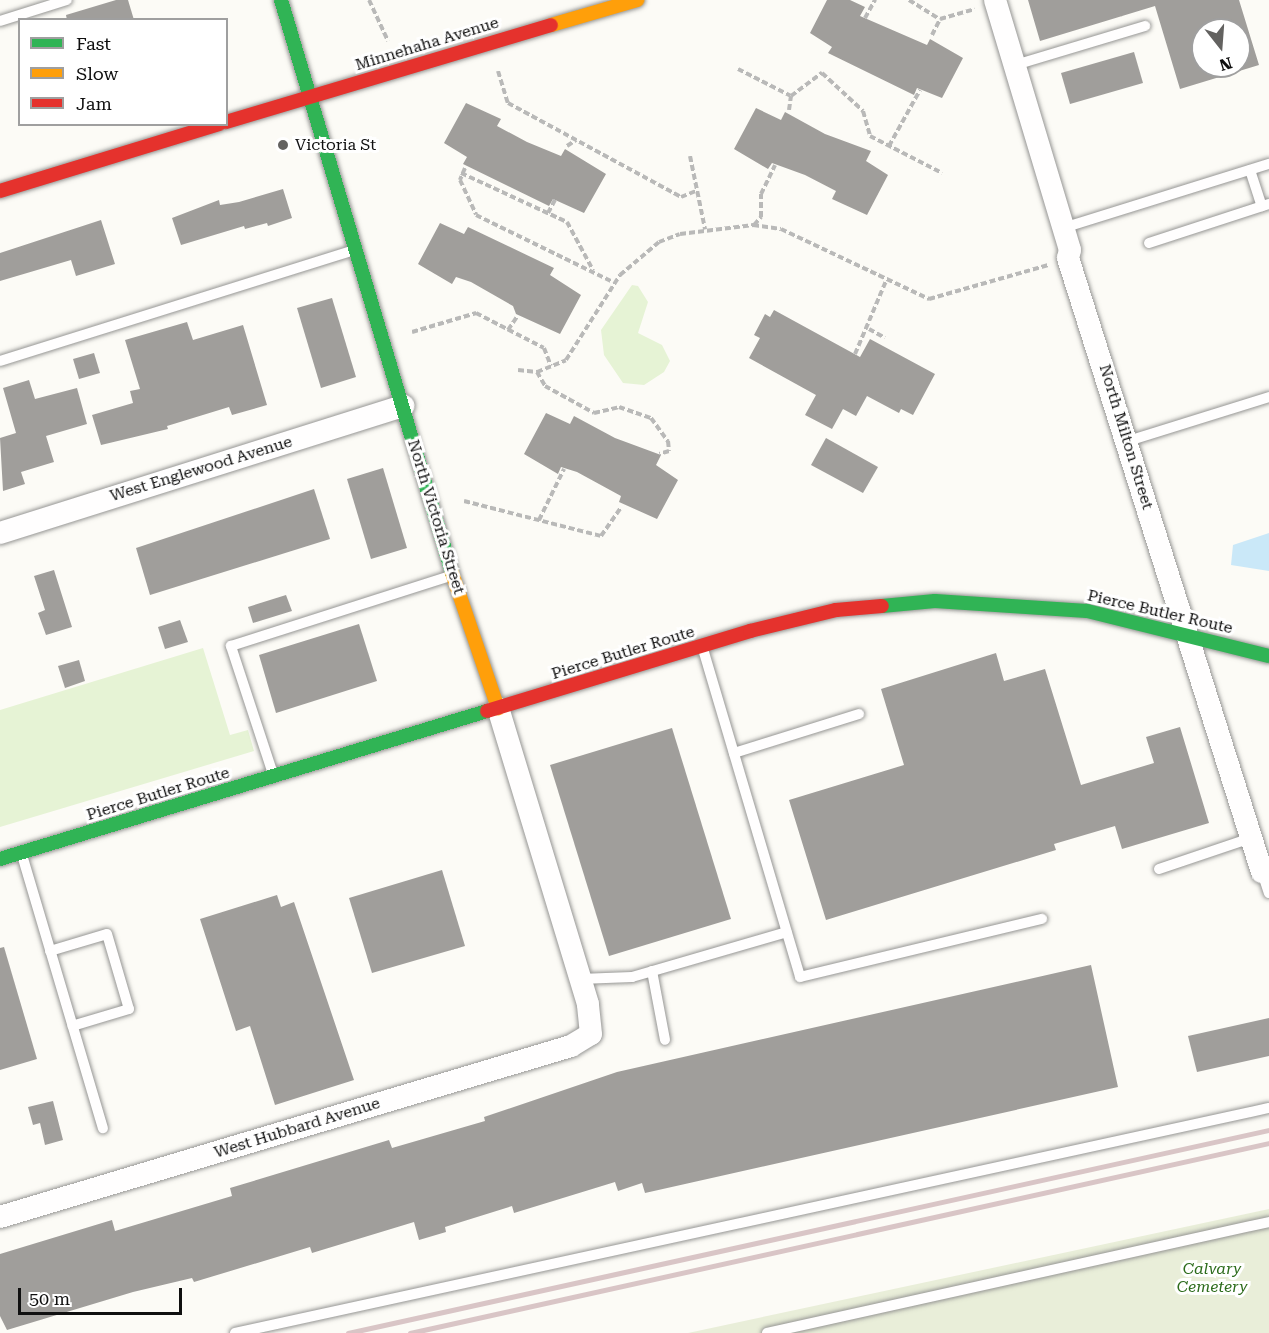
<!DOCTYPE html>
<html>
<head>
<meta charset="utf-8">
<style>
  body { margin:0 }
  #map { position:relative; width:1269px; height:1333px; overflow:hidden; background:#fcfbf6; font-family:"Roboto Serif",serif }
  div>[style] { position:absolute }
  [style*='--x'] { left:calc(var(--x)*1px); top:calc(var(--y)*1px); width:calc(var(--w)*1px); rotate:calc(var(--a)*1deg) }
  .green>* { inset:0; background:#e6f3d5 }
  .cemetery>* { inset:0; background:#e9eed9 }
  .water>* { inset:0; background:#cae8f8 }
  .building>* { inset:0; background:#a09e9b }
  .path>* { height:4px; margin-top:-2px; transform-origin:0; background:repeating-linear-gradient(90deg,#b9b9b8 0 6px,transparent 0 9px) }
  .roads { filter:drop-shadow(0 0 2px #969694) drop-shadow(0 0 2px #969694) }
  .lane>* { height:10px; margin:-5px; padding:0 5px; transform-origin:5px; border-radius:5px; background:#fffefe }
  .street>* { height:22px; margin:-11px; padding:0 11px; transform-origin:11px; border-radius:11px; background:#fffefe }
  .fast>* { height:14px; margin:-7px; padding:0 7px; transform-origin:7px; border-radius:7px; background:#30b455 }
  .slow>* { height:14px; margin:-7px; padding:0 7px; transform-origin:7px; border-radius:7px; background:#ff9f0a }
  .jam>* { height:14px; margin:-7px; padding:0 7px; transform-origin:7px; border-radius:7px; background:#e5322d }
  .rail>* { height:4.5px; margin:-2.25px; padding:0 2.25px; transform-origin:2.25px; border-radius:2.25px; background:#d9c5c6 }
  .dots>* { width:16px; height:16px; translate:-50% -50%; box-sizing:border-box; border:3px solid #fff; border-radius:50% }
  span { translate:-50% -50%; white-space:nowrap; text-align:center; line-height:1.15; -webkit-text-stroke:6px #fff; paint-order:stroke }
  .street-label { font-size:16px; color:#101010 }
  .poi-label { font-size:16px; color:#101010 }
  .left { translate:0 -50%; text-align:left }
  .park-label { font-size:16px; color:#2d6c1c; font-style:italic }
  .legend { position:absolute; left:18px; top:18px; width:210px; height:108px; box-sizing:border-box; background:#fff; border:2px solid #9f9f9f; margin:0; padding:8px 10px; list-style:none; font-size:18px; color:#101010 }
  .legend li { display:flex; align-items:center; gap:12px; height:30px }
  .legend b { width:30px; border:2px solid #9f9f9f }
  .north { position:absolute; left:1191px; top:18px; width:60px; height:60px; box-sizing:border-box; background:#fff; border:2px solid #9f9f9f; border-radius:50%; rotate:163deg; font-size:16px; font-weight:700; line-height:24px; text-align:center; color:#101010 }
  .north::after { content:''; display:block; margin:auto; width:21px; height:27px; background:#636260; clip-path:polygon(50% 0,100% 100%,50% 72%,0 100%) }
  .scale { position:absolute; left:18px; top:1288px; width:164px; height:27px; box-sizing:border-box; border:3px solid #101010; border-top:0; padding-left:8px; font-size:18px; line-height:21px; white-space:nowrap; color:#101010; -webkit-text-stroke:4px #fff; paint-order:stroke }
</style>
</head>
<body>
<div id="map">
  <div class="green">
    <i style="clip-path:polygon(632px 285px,638px 286px,648px 302px,638px 333px,662px 345px,670px 361px,664px 372px,644px 385px,623px 383px,604px 355px,601px 330px)"></i>
    <i style="clip-path:polygon(203px 648px,230px 735px,248px 730px,254px 751px,0 827px,0 710px)"></i>
  </div>
  <div class="cemetery">
    <i style="clip-path:polygon(1269px 1209px,1269px 1333px,688px 1333px,767px 1316px)"></i>
  </div>
  <div class="water">
    <i style="clip-path:polygon(1269px 533px,1269px 571px,1231px 565px,1233px 545px)"></i>
  </div>
  <div class="building">
    <i style="clip-path:polygon(116px 0,128px 0,134px 20px,67px 20px,66px 15px)"></i>
    <i style="clip-path:polygon(827px 0,850px 0,865px 7px,860px 16px,927px 45px,930px 39px,963px 58px,942px 98px,917px 88px,914px 95px,828px 53px,832px 47px,810px 33px)"></i>
    <i style="clip-path:polygon(evenodd,1028px 0,1239px 0,1259px 65px,1180px 89px,1155px 6px,1040px 41px,1028px 0,1203px 30px,1239px 30px,1239px 66px,1203px 66px,1203px 30px)"></i>
    <i style="clip-path:polygon(1134px 52px,1143px 83px,1070px 104px,1061px 73px)"></i>
    <i style="clip-path:polygon(466px 103px,501px 119px,497px 126px,527px 142px,561px 156px,565px 149px,606px 174px,584px 213px,553px 199px,549px 206px,463px 164px,467px 157px,444px 143px)"></i>
    <i style="clip-path:polygon(756px 108px,781px 120px,785px 112px,825px 134px,871px 151px,866px 161px,888px 175px,867px 215px,832px 199px,836px 191px,805px 175px,772px 163px,768px 169px,734px 149px)"></i>
    <i style="clip-path:polygon(283px 189px,292px 218px,268px 226px,267px 223px,245px 229px,244px 226px,181px 245px,172px 218px,219px 200px,220px 205px,239px 202px)"></i>
    <i style="clip-path:polygon(101px 220px,115px 264px,76px 276px,71px 260px,0 281px,0 253px)"></i>
    <i style="clip-path:polygon(440px 223px,464px 234px,468px 227px,554px 268px,550px 275px,581px 295px,560px 334px,516px 314px,513px 306px,471px 282px,456px 277px,452px 284px,418px 264px)"></i>
    <i style="clip-path:polygon(332px 298px,356px 377px,321px 388px,297px 308px)"></i>
    <i style="clip-path:polygon(774px 310px,860px 357px,870px 339px,935px 374px,913px 415px,901px 409px,899px 413px,867px 396px,856px 416px,843px 409px,832px 429px,805px 415px,816px 395px,749px 358px,760px 338px,754px 335px,765px 314px,770px 317px)"></i>
    <i style="clip-path:polygon(187px 322px,193px 340px,243px 325px,267px 405px,232px 415px,229px 407px,167px 426px,168px 429px,101px 445px,92px 415px,133px 403px,130px 391px,140px 389px,125px 340px)"></i>
    <i style="clip-path:polygon(94px 353px,100px 373px,79px 379px,73px 359px)"></i>
    <i style="clip-path:polygon(29px 380px,35px 399px,77px 388px,87px 424px,46px 436px,54px 462px,21px 472px,25px 484px,3px 491px,0 438px,16px 433px,3px 388px)"></i>
    <i style="clip-path:polygon(546px 413px,570px 424px,574px 416px,615px 438px,661px 455px,656px 465px,678px 480px,657px 519px,619px 502px,621px 496px,577px 472px,561px 467px,558px 474px,524px 454px)"></i>
    <i style="clip-path:polygon(826px 438px,878px 467px,863px 493px,811px 465px)"></i>
    <i style="clip-path:polygon(383px 468px,407px 548px,371px 559px,347px 479px)"></i>
    <i style="clip-path:polygon(314px 489px,330px 539px,150px 595px,136px 548px)"></i>
    <i style="clip-path:polygon(54px 570px,72px 627px,46px 635px,38px 613px,45px 610px,34px 576px)"></i>
    <i style="clip-path:polygon(286px 595px,292px 611px,253px 623px,248px 607px)"></i>
    <i style="clip-path:polygon(180px 620px,188px 642px,165px 649px,158px 627px)"></i>
    <i style="clip-path:polygon(359px 624px,377px 681px,276px 713px,259px 655px)"></i>
    <i style="clip-path:polygon(996px 653px,1004px 681px,1045px 669px,1081px 785px,1154px 763px,1146px 737px,1180px 727px,1209px 823px,1122px 849px,1115px 826px,1054px 844px,1056px 850px,826px 920px,789px 800px,904px 765px,881px 689px)"></i>
    <i style="clip-path:polygon(79px 660px,85px 681px,65px 688px,58px 666px)"></i>
    <i style="clip-path:polygon(672px 728px,731px 919px,609px 956px,550px 765px)"></i>
    <i style="clip-path:polygon(442px 870px,465px 946px,372px 973px,349px 898px)"></i>
    <i style="clip-path:polygon(277px 895px,281px 907px,294px 902px,354px 1080px,275px 1105px,250px 1026px,236px 1031px,200px 919px)"></i>
    <i style="clip-path:polygon(4px 947px,37px 1059px,0 1070px,0 948px)"></i>
    <i style="clip-path:polygon(1091px 965px,1118px 1087px,645px 1193px,642px 1183px,618px 1191px,615px 1182px,514px 1213px,512px 1206px,445px 1227px,446px 1232px,419px 1240px,414px 1222px,312px 1253px,310px 1247px,194px 1282px,192px 1278px,133px 1292px,7px 1330px,0 1316px,0 1254px,112px 1220px,115px 1231px,232px 1196px,230px 1188px,389px 1140px,392px 1148px,485px 1121px,484px 1117px,617px 1072px)"></i>
    <i style="clip-path:polygon(1269px 1018px,1269px 1056px,1197px 1072px,1188px 1036px)"></i>
    <i style="clip-path:polygon(53px 1101px,63px 1140px,45px 1145px,40px 1123px,33px 1125px,28px 1107px)"></i>
  </div>
  <div class="path">
    <i style="--x:369;--y:0;--w:45;--a:65.1"></i>
    <i style="--x:909;--y:0;--w:36;--a:32"></i>
    <i style="--x:940;--y:19;--w:36;--a:-16"></i>
    <i style="--x:865;--y:18;--w:21;--a:-61"></i>
    <i style="--x:932;--y:35;--w:18;--a:-63"></i>
    <i style="--x:738;--y:69;--w:59;--a:27"></i>
    <i style="--x:791;--y:96;--w:39;--a:-37"></i>
    <i style="--x:822;--y:73;--w:56;--a:42.8"></i>
    <i style="--x:863;--y:111;--w:26;--a:74"></i>
    <i style="--x:870;--y:136;--w:81;--a:27.2"></i>
    <i style="--x:498;--y:71;--w:34;--a:73"></i>
    <i style="--x:508;--y:103;--w:197;--a:28.5"></i>
    <i style="--x:681;--y:197;--w:16;--a:-22"></i>
    <i style="--x:789;--y:110;--w:14;--a:-82"></i>
    <i style="--x:567;--y:146;--w:11;--a:-34"></i>
    <i style="--x:889;--y:146;--w:64;--a:-61"></i>
    <i style="--x:690;--y:156;--w:75;--a:78.4"></i>
    <i style="--x:465;--y:168;--w:13;--a:113"></i>
    <i style="--x:460;--y:180;--w:38;--a:65"></i>
    <i style="--x:476;--y:215;--w:153;--a:26.1"></i>
    <i style="--x:461;--y:173;--w:117;--a:24.8"></i>
    <i style="--x:567;--y:222;--w:55;--a:61.6"></i>
    <i style="--x:548;--y:213;--w:15;--a:-62"></i>
    <i style="--x:754;--y:225;--w:11;--a:-49"></i>
    <i style="--x:761;--y:217;--w:23;--a:-90"></i>
    <i style="--x:761;--y:194;--w:32;--a:-64"></i>
    <i style="--x:869;--y:329;--w:18;--a:29"></i>
    <i style="--x:508;--y:330;--w:18;--a:-56"></i>
    <i style="--x:412;--y:332;--w:67;--a:-16.5"></i>
    <i style="--x:476;--y:313;--w:76;--a:27.2"></i>
    <i style="--x:544;--y:348;--w:19;--a:69"></i>
    <i style="--x:855;--y:354;--w:79;--a:-67"></i>
    <i style="--x:518;--y:370;--w:19;--a:6"></i>
    <i style="--x:537;--y:372;--w:31;--a:-22"></i>
    <i style="--x:566;--y:360;--w:101;--a:-57.6"></i>
    <i style="--x:620;--y:275;--w:51;--a:-40.2"></i>
    <i style="--x:659;--y:242;--w:22;--a:-21"></i>
    <i style="--x:680;--y:234;--w:74;--a:-7"></i>
    <i style="--x:753;--y:225;--w:28;--a:8"></i>
    <i style="--x:781;--y:229;--w:164;--a:25.3"></i>
    <i style="--x:929;--y:299;--w:124;--a:-15.9"></i>
    <i style="--x:537;--y:372;--w:16;--a:60"></i>
    <i style="--x:545;--y:386;--w:56;--a:28.9"></i>
    <i style="--x:594;--y:413;--w:26;--a:-13"></i>
    <i style="--x:619;--y:407;--w:34;--a:19"></i>
    <i style="--x:651;--y:418;--w:29;--a:54"></i>
    <i style="--x:668;--y:441;--w:10;--a:84"></i>
    <i style="--x:669;--y:451;--w:10;--a:163"></i>
    <i style="--x:464;--y:501;--w:141;--a:14.3"></i>
    <i style="--x:601;--y:536;--w:35;--a:-55"></i>
    <i style="--x:539;--y:520;--w:57;--a:-63.9"></i>
  </div>
  <div class="roads">
    <div class="lane">
      <i style="--x:0;--y:21;--w:70;--a:-17.4"></i>
      <i style="--x:1015;--y:65;--w:136;--a:-16.7"></i>
      <i style="--x:1250;--y:170;--w:38;--a:72"></i>
      <i style="--x:1063;--y:228;--w:216;--a:-17.3"></i>
      <i style="--x:1149;--y:243;--w:126;--a:-18"></i>
      <i style="--x:0;--y:361;--w:369;--a:-17.4"></i>
      <i style="--x:1128;--y:441;--w:148;--a:-17.3"></i>
      <i style="--x:703;--y:649;--w:342;--a:73.5"></i>
      <i style="--x:800;--y:977;--w:249;--a:-13.5"></i>
      <i style="--x:734;--y:753;--w:131;--a:-17.3"></i>
      <i style="--x:273;--y:774;--w:135;--a:-108.2"></i>
      <i style="--x:231;--y:646;--w:230;--a:-17.7"></i>
      <i style="--x:22;--y:855;--w:285;--a:73.5"></i>
      <i style="--x:1159;--y:869;--w:97;--a:-18.6"></i>
      <i style="--x:1262;--y:872;--w:22;--a:72"></i>
      <i style="--x:50;--y:951;--w:59;--a:-16.6"></i>
      <i style="--x:107;--y:934;--w:78;--a:73.7"></i>
      <i style="--x:129;--y:1009;--w:59;--a:163.4"></i>
      <i style="--x:652;--y:971;--w:70;--a:79.3"></i>
      <i style="--x:580;--y:979;--w:52;--a:-2.2"></i>
      <i style="--x:632;--y:977;--w:161;--a:-16.2"></i>
      <i style="--x:235;--y:1333;--w:1058;--a:-12.28"></i>
      <i style="--x:767;--y:1333;--w:514;--a:-12.47"></i>
    </div>
    <div class="street">
      <i style="--x:995;--y:0;--w:261;--a:73.3"></i>
      <i style="--x:1070;--y:250;--w:8;--a:104"></i>
      <i style="--x:1068;--y:258;--w:644;--a:72.47"></i>
      <i style="--x:0;--y:533;--w:423;--a:-17.5"></i>
      <i style="--x:0;--y:1217;--w:596;--a:-16.67"></i>
      <i style="--x:571;--y:1046;--w:23;--a:-31"></i>
      <i style="--x:591;--y:1034;--w:30;--a:-96"></i>
      <i style="--x:588;--y:1004;--w:309;--a:-106.9"></i>
    </div>
    <div class="fast">
      <i style="--x:281;--y:0;--w:598;--a:73.38"></i>
      <i style="--x:882;--y:606;--w:53;--a:-5.4"></i>
      <i style="--x:935;--y:601;--w:152;--a:3.8"></i>
      <i style="--x:1087;--y:611;--w:187;--a:13.9"></i>
      <i style="--x:0;--y:859;--w:509;--a:-16.9"></i>
    </div>
    <div class="slow">
      <i style="--x:551;--y:25;--w:90;--a:-16.2"></i>
      <i style="--x:452;--y:573;--w:143;--a:71.2"></i>
    </div>
    <div class="jam">
      <i style="--x:226;--y:122;--w:339;--a:-16.6"></i>
      <i style="--x:0;--y:191;--w:229;--a:-17"></i>
      <i style="--x:487;--y:711;--w:275;--a:-16.9"></i>
      <i style="--x:750;--y:631;--w:89;--a:-13.7"></i>
      <i style="--x:836;--y:610;--w:46;--a:-5"></i>
    </div>
  </div>
  <div class="rail">
    <i style="--x:348;--y:1333;--w:943;--a:-12.43"></i>
    <i style="--x:410;--y:1333;--w:880;--a:-12.47"></i>
  </div>
  <div class="dots">
    <i style="left:283px;top:145px;background:#636260"></i>
  </div>
  <div class="street-label">
    <span style="left:427px;top:44px;rotate:-17deg">Minnehaha Avenue</span>
    <span style="left:1126px;top:437px;rotate:73deg">North Milton Street</span>
    <span style="left:201px;top:469px;rotate:-17deg">West Englewood Avenue</span>
    <span style="left:436px;top:517px;rotate:73deg">North Victoria Street</span>
    <span style="left:1160px;top:612px;rotate:13deg">Pierce Butler Route</span>
    <span style="left:623px;top:653px;rotate:-17deg">Pierce Butler Route</span>
    <span style="left:158px;top:794px;rotate:-17deg">Pierce Butler Route</span>
    <span style="left:297px;top:1128px;rotate:-17deg">West Hubbard Avenue</span>
  </div>
  <div class="poi-label">
    <span class="left" style="left:295px;top:145px">Victoria St</span>
  </div>
  <div class="park-label">
    <span style="left:1212px;top:1278px">Calvary<br>Cemetery</span>
  </div>
  <ul class="legend">
  <li><b style="height:8px;background:#30b455"></b>Fast</li>
  <li><b style="height:8px;background:#ff9f0a"></b>Slow</li>
  <li><b style="height:8px;background:#e5322d"></b>Jam</li>
  </ul>
  <div class="north">N</div>
  <div class="scale">50 m</div>
</div>
</body>
</html>
